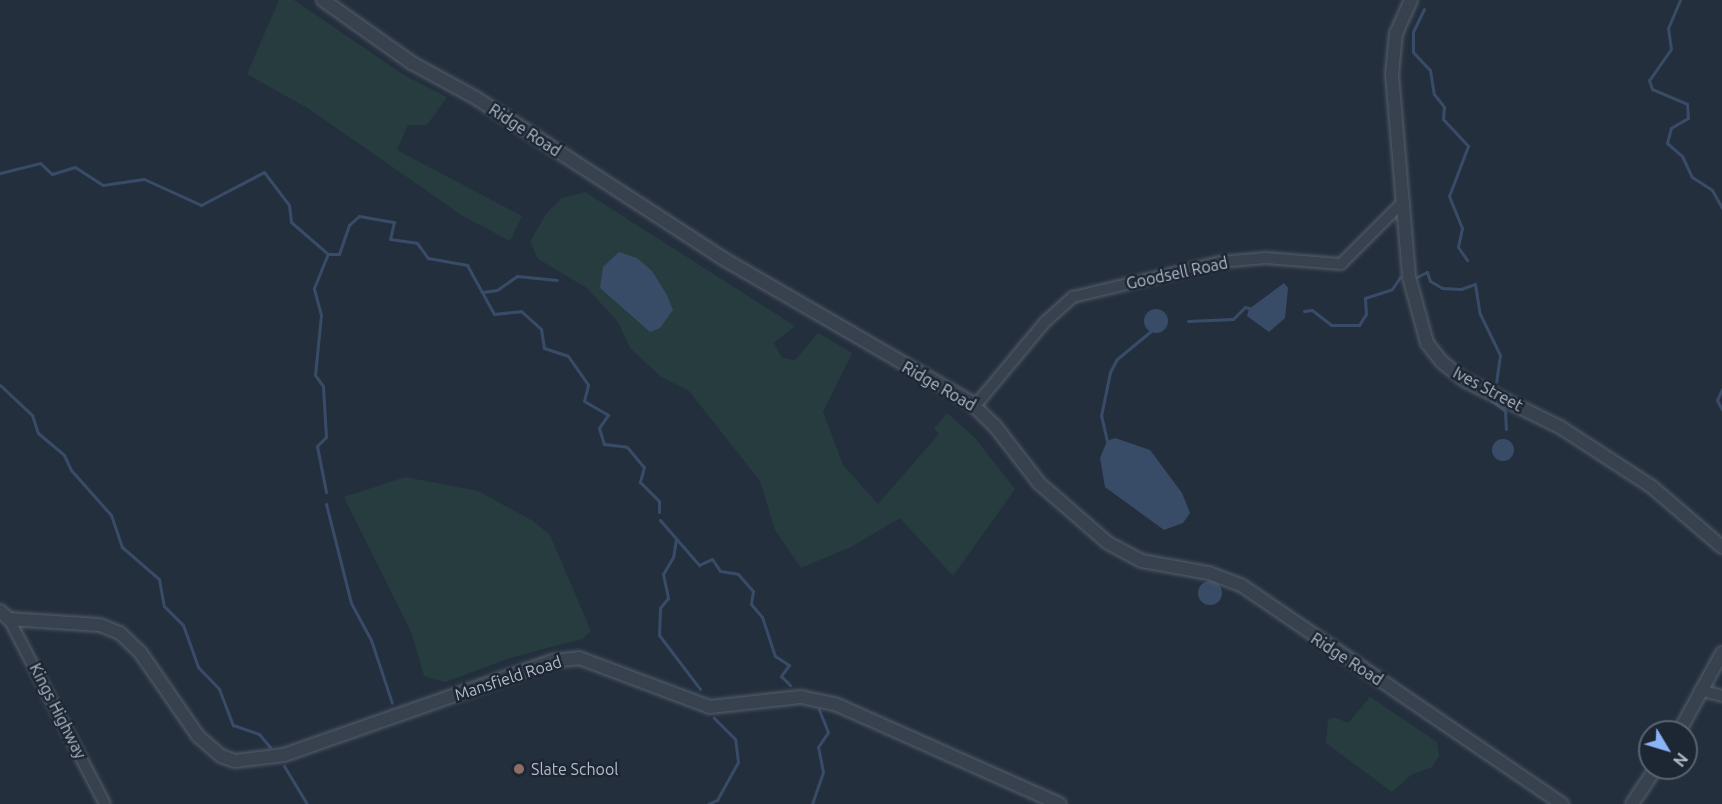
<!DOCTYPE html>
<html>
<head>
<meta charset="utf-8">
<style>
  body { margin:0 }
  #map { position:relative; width:1722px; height:804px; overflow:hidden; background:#242f3e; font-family:Ubuntu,sans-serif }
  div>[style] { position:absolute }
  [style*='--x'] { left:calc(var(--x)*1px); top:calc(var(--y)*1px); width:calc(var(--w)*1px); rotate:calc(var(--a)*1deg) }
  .green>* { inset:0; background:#263c3f }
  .water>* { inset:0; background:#394c67 }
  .round { border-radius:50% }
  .stream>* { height:3px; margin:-1.5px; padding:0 1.5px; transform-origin:1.5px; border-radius:1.5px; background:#394c67 }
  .roads { filter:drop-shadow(0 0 2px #565f6c) drop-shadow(0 0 2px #565f6c) }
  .minor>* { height:10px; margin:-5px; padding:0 5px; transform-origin:5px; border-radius:5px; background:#38414e }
  .tertiary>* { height:12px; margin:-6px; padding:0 6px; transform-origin:6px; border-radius:6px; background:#38414e }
  .dots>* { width:16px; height:16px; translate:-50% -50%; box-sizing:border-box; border:3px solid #1d2633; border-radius:50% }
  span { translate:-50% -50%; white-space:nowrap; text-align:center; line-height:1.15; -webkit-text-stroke:5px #1d2633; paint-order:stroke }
  .street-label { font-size:16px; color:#b4bcc9 }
  .poi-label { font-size:16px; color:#b4bcc9 }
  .left { translate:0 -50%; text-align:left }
  .north { position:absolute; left:1638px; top:720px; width:60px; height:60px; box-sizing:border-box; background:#1d2633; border:2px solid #59626f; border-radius:50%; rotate:128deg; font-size:16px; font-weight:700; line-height:24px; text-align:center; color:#b4bcc9 }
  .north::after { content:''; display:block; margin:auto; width:21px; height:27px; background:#8ab4f8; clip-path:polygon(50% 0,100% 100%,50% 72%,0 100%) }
</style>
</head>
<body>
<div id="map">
  <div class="green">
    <i style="clip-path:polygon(279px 0,294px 0,404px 75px,447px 97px,427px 125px,408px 125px,397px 150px,522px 216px,510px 241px,463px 216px,309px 109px,247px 74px)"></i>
    <i style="clip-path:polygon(585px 192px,795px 326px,774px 343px,782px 358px,795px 360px,818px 333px,852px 353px,823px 412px,843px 465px,878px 504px,939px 434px,934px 429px,947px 413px,975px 438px,1015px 489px,953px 576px,900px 518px,851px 547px,801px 568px,775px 530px,760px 481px,689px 391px,660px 376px,630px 348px,618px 322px,587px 288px,538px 259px,530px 242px,546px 214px,562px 198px)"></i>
    <i style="clip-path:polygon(405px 477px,478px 491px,533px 521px,550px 535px,591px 631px,582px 639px,510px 658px,445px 682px,424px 676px,412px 634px,344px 497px)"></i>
    <i style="clip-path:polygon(1370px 697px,1437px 742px,1439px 756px,1432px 767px,1411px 775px,1392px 792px,1326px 743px,1328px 720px,1334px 717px,1348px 723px)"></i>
  </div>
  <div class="water">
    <i style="clip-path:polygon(619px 252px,637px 258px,652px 271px,667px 295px,673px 310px,660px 328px,650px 332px,600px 288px,603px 267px)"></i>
    <i style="clip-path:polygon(1284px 283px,1288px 288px,1285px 318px,1269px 332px,1247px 316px,1249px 309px)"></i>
    <i class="round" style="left:1144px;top:309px;width:24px;height:24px"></i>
    <i style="clip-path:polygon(1115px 438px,1150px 450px,1182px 493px,1190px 513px,1183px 523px,1164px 530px,1105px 487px,1100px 458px,1107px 441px)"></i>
    <i class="round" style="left:1492px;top:439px;width:22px;height:22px"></i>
    <i class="round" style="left:1198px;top:581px;width:24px;height:24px"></i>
  </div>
  <div class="stream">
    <i style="--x:1680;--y:0;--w:30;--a:113"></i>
    <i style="--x:1668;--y:28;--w:21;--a:82"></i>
    <i style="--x:1671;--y:49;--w:38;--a:125"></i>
    <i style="--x:1649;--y:80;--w:9;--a:72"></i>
    <i style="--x:1652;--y:89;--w:38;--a:23"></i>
    <i style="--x:1687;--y:104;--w:14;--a:86"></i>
    <i style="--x:1688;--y:118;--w:20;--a:150"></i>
    <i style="--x:1671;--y:128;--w:16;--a:105"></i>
    <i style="--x:1667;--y:143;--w:20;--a:41"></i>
    <i style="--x:1682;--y:156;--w:23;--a:65"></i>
    <i style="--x:1692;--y:177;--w:24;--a:33"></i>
    <i style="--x:1712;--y:190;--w:21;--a:61"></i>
    <i style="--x:1424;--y:9;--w:25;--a:116"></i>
    <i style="--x:1413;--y:32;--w:20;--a:90"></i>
    <i style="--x:1413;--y:52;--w:25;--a:47"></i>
    <i style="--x:1430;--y:70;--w:24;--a:81"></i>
    <i style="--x:1434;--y:94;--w:16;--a:52"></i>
    <i style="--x:1444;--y:107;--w:12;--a:95"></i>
    <i style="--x:1443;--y:119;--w:37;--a:47"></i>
    <i style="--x:1468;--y:146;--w:53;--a:110.8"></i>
    <i style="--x:1449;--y:196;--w:35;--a:68"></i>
    <i style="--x:1462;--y:228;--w:19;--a:102"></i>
    <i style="--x:1458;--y:247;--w:16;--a:55"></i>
    <i style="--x:0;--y:173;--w:41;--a:-14"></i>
    <i style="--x:40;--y:163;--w:16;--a:43"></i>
    <i style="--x:52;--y:174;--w:24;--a:-17"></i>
    <i style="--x:75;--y:167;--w:33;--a:33"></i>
    <i style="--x:103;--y:185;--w:41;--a:-8.3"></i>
    <i style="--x:144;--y:179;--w:63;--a:24.5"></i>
    <i style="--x:201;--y:205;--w:71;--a:-27.6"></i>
    <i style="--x:264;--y:172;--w:41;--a:52.9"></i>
    <i style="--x:289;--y:205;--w:17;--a:83"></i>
    <i style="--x:291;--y:222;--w:49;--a:40.9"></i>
    <i style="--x:328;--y:254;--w:11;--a:0"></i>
    <i style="--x:339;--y:254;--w:31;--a:-71"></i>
    <i style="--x:349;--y:225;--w:13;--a:-42"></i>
    <i style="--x:359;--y:216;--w:36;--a:10"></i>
    <i style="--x:394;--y:222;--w:17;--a:103"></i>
    <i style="--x:390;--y:239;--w:27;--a:8"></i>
    <i style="--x:417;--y:243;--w:19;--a:54"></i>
    <i style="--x:428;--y:258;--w:40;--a:10"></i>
    <i style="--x:467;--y:265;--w:56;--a:61.1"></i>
    <i style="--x:494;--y:314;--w:27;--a:-6"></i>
    <i style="--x:521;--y:311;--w:27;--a:42"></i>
    <i style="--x:541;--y:329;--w:19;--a:81"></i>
    <i style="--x:544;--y:348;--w:25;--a:18"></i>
    <i style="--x:568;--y:356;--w:35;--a:55"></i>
    <i style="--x:588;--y:385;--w:16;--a:104"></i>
    <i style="--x:584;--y:401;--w:28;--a:30"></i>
    <i style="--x:608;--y:415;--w:16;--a:125"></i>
    <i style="--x:599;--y:428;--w:17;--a:73"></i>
    <i style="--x:604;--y:444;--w:23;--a:7"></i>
    <i style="--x:627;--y:447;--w:26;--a:50"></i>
    <i style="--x:644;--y:467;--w:16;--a:105"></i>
    <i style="--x:640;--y:482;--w:27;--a:45"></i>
    <i style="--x:659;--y:501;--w:11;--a:90"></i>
    <i style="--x:1417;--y:277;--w:11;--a:-27"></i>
    <i style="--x:1427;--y:272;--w:9;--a:72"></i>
    <i style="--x:1430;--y:281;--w:14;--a:30"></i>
    <i style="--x:1442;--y:288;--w:19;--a:3"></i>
    <i style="--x:1461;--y:289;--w:15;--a:-20"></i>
    <i style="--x:1475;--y:284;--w:30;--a:81"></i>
    <i style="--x:1480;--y:314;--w:46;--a:64"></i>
    <i style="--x:1500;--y:355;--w:30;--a:98"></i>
    <i style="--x:483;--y:292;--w:14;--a:-8"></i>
    <i style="--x:497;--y:290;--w:24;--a:-35"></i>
    <i style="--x:517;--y:276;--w:40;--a:5.7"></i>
    <i style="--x:1304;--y:311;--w:8;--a:-7"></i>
    <i style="--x:1312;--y:310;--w:24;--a:38"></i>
    <i style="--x:1331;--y:325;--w:28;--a:0"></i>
    <i style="--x:1359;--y:325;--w:13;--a:-58"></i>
    <i style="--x:1366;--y:314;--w:16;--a:-94"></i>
    <i style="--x:1365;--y:298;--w:28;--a:-18"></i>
    <i style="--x:1392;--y:289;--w:14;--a:-56"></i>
    <i style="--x:1188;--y:321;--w:45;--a:-2.5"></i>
    <i style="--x:1233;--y:319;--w:17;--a:-45"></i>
    <i style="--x:1245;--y:307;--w:8;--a:14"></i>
    <i style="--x:0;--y:385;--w:44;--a:43.2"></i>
    <i style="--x:32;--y:415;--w:19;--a:72"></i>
    <i style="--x:38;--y:433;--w:34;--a:40"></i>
    <i style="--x:64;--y:455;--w:17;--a:65"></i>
    <i style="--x:71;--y:470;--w:60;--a:48.4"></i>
    <i style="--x:111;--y:515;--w:34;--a:71"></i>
    <i style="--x:122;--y:547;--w:49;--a:40.9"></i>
    <i style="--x:159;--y:579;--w:27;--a:80"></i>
    <i style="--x:164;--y:606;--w:27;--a:45"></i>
    <i style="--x:183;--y:625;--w:45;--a:70.3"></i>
    <i style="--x:198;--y:667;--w:30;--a:46"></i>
    <i style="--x:219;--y:689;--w:39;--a:69"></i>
    <i style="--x:233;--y:725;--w:28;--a:19"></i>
    <i style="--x:259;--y:734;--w:17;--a:50"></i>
    <i style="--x:1722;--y:389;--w:12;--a:114"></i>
    <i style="--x:1717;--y:400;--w:11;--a:63"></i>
    <i style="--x:1491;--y:400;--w:18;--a:38"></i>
    <i style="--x:1505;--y:411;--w:18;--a:87"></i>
    <i style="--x:1107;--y:441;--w:26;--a:-103"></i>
    <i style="--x:1101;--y:416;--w:45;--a:-78.4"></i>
    <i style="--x:1110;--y:372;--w:15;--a:-62"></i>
    <i style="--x:1117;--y:359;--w:44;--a:-39.5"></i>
    <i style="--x:326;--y:492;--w:47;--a:-101.1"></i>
    <i style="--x:317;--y:446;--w:13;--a:-45"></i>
    <i style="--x:326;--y:437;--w:51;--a:-93.4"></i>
    <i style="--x:323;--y:386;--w:14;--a:-126"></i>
    <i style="--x:315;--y:375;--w:60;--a:-84.3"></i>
    <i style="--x:321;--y:315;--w:28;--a:-105"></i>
    <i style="--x:314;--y:288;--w:37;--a:-68"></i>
    <i style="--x:326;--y:504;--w:102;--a:75.8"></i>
    <i style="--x:351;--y:603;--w:42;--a:61.6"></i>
    <i style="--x:371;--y:640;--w:66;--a:71.6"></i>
    <i style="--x:660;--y:520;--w:60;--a:49.1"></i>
    <i style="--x:699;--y:565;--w:14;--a:-25"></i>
    <i style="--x:712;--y:559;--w:14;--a:56"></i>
    <i style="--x:720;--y:571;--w:18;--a:9"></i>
    <i style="--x:738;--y:574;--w:23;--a:49"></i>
    <i style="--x:753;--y:591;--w:13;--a:99"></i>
    <i style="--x:751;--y:604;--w:17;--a:50"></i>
    <i style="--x:762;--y:617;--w:41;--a:71.6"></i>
    <i style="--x:775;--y:656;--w:17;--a:33"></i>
    <i style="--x:789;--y:665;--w:14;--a:126"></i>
    <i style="--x:781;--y:676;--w:13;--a:45"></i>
    <i style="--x:676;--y:539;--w:18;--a:99"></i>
    <i style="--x:673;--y:557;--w:20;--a:120"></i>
    <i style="--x:663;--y:574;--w:25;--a:78"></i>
    <i style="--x:668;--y:598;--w:13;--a:129"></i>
    <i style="--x:660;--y:608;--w:27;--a:92"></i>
    <i style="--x:659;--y:635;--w:68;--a:52.8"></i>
    <i style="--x:284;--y:766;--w:44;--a:58.8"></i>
    <i style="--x:708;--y:804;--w:10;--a:-24"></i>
    <i style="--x:717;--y:800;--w:43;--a:-61.1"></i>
    <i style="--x:738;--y:762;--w:23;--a:-97"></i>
    <i style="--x:735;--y:739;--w:30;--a:-135"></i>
    <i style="--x:812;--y:804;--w:34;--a:-71"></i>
    <i style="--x:823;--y:772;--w:25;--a:-101"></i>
    <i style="--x:818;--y:747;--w:18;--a:-56"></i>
    <i style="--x:828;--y:732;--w:24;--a:-112"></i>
  </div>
  <div class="roads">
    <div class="minor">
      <i style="--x:975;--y:406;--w:109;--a:-50.2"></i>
      <i style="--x:1045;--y:322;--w:38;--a:-42"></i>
      <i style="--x:1073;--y:297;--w:151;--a:-13.4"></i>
      <i style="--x:1220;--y:262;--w:46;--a:-5"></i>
      <i style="--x:1266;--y:258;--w:75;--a:4.6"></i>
      <i style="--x:1341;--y:264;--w:88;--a:-45"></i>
      <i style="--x:9;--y:619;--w:208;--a:62.6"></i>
      <i style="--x:1700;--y:690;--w:23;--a:15"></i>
    </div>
    <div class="tertiary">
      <i style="--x:323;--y:0;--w:109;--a:35.3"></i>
      <i style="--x:412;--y:63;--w:73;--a:28.7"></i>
      <i style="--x:476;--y:98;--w:293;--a:33"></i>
      <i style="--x:722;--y:258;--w:287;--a:30.1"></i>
      <i style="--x:970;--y:402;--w:35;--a:44"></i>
      <i style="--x:995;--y:426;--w:72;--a:52.3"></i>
      <i style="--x:1039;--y:483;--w:91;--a:41"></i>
      <i style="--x:1108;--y:543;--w:38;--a:28"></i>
      <i style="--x:1142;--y:561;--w:68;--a:10.2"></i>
      <i style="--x:1209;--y:573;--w:34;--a:21"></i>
      <i style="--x:1241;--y:585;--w:389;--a:34.3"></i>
      <i style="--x:1411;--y:0;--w:36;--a:114"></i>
      <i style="--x:1396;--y:33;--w:41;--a:95.6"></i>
      <i style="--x:1392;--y:74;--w:204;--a:85.2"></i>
      <i style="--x:1409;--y:277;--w:68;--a:74.7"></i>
      <i style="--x:1427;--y:343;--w:24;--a:52"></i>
      <i style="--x:1442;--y:362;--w:28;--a:39"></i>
      <i style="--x:1464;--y:380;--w:107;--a:26.1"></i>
      <i style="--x:1560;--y:427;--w:110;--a:33.1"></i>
      <i style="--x:1652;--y:487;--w:92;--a:40.6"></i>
      <i style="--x:0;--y:611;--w:12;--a:42"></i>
      <i style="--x:9;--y:619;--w:91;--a:3.8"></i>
      <i style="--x:100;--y:625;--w:22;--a:22"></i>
      <i style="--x:120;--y:633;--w:28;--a:44"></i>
      <i style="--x:140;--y:652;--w:102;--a:55.4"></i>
      <i style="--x:198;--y:736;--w:30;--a:41"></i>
      <i style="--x:221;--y:756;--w:15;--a:20"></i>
      <i style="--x:235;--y:761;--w:49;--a:-7"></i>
      <i style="--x:284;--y:755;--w:284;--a:-19.3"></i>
      <i style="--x:552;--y:661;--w:27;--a:-6"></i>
      <i style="--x:579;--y:658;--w:140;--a:20.5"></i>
      <i style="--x:710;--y:707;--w:92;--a:-6.3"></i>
      <i style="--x:801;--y:697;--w:35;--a:12"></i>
      <i style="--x:835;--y:704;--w:246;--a:24"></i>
      <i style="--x:1679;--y:732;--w:90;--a:-61.4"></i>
      <i style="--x:1632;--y:804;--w:43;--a:-56.3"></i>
    </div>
  </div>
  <div class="dots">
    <i style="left:519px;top:769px;background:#8d6e63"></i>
  </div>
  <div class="street-label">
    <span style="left:525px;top:130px;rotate:33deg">Ridge Road</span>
    <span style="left:1177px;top:273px;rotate:-12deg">Goodsell Road</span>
    <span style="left:939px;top:386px;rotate:30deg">Ridge Road</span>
    <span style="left:1488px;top:389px;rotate:28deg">Ives Street</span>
    <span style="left:1347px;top:659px;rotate:33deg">Ridge Road</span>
    <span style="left:508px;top:678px;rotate:-18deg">Mansfield Road</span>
    <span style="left:58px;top:711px;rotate:63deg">Kings Highway</span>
  </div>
  <div class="poi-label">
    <span class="left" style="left:531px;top:769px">Slate School</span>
  </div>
  <div class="north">N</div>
</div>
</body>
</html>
